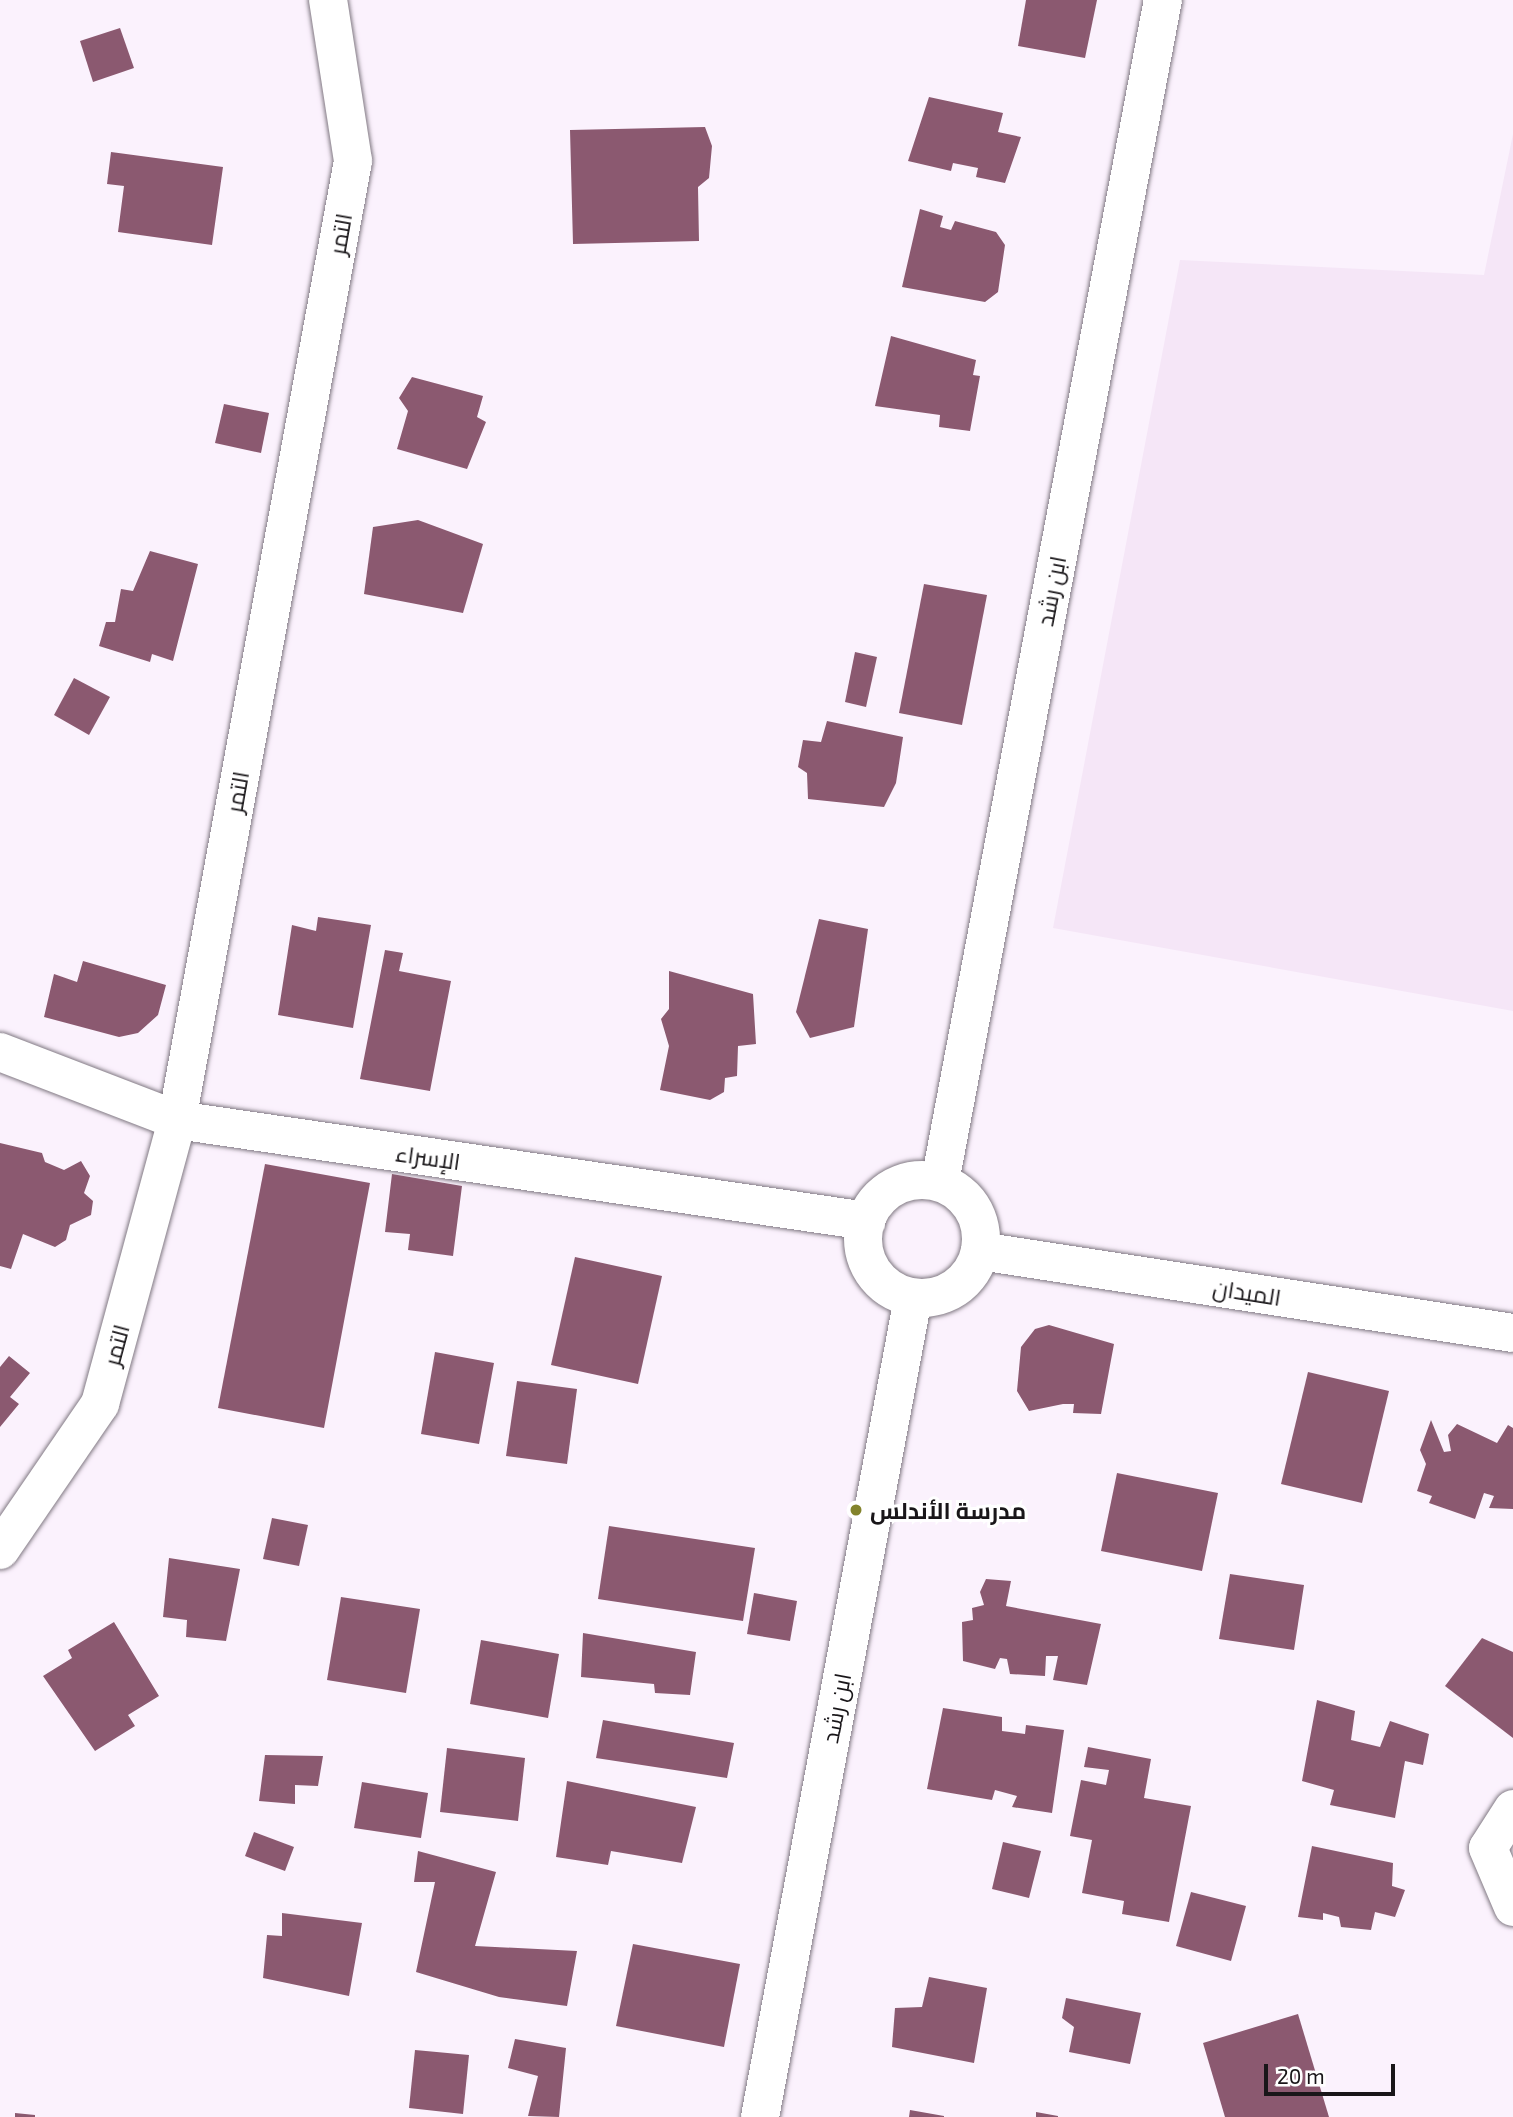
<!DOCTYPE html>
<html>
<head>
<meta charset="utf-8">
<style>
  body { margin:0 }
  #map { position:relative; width:1513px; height:2117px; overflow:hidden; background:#fbf2fd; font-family:"Exo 2",Cairo,sans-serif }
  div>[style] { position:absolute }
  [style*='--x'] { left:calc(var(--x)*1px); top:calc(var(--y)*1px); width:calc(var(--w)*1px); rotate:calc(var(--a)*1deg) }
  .built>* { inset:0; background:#f5e6f7 }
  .building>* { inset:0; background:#8b5970 }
  .roads { filter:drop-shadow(0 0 2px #817983) drop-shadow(0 0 2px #817983) }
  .minor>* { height:38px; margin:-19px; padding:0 19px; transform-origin:19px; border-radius:19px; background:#fff }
  .minor>.ring { margin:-19px; padding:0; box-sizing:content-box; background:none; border:38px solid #fff; border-radius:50% }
  .dots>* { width:19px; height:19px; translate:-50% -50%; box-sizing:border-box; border:4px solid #fff; border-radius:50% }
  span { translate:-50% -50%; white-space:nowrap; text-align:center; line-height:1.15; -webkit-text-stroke:6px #fff; paint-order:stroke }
  .street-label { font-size:23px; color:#191619 }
  .poi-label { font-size:23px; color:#191619; font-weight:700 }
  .left { translate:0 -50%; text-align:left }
  .scale { position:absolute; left:1264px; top:2064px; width:131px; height:32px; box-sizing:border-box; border:4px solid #191619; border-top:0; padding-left:9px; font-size:21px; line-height:24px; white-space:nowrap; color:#191619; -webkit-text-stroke:5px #fff; paint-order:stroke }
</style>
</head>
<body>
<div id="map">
  <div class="built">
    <i style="clip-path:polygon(1513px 134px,1513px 1011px,1053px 928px,1180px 260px,1484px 275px)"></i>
  </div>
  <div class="building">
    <i style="clip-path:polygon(1026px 0,1097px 0,1085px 58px,1018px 46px)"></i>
    <i style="clip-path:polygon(120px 28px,134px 68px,93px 82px,80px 41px)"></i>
    <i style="clip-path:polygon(929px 97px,1003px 113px,998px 132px,1021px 137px,1005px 183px,976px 177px,978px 168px,953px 163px,951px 171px,908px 161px)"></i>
    <i style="clip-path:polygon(705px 127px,712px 146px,709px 178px,698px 187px,699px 241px,573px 244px,570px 130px)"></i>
    <i style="clip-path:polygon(111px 152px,223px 167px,212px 245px,118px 232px,124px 186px,107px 184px)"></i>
    <i style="clip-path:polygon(920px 209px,943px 216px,940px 227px,951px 230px,955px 221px,996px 232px,1005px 245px,998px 292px,985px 302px,902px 287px)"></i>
    <i style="clip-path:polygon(891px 336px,976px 360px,973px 375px,980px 376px,970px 431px,939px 427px,940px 415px,875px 406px)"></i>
    <i style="clip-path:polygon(412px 377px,483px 396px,477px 417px,486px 422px,467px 469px,397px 449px,408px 411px,399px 398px)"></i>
    <i style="clip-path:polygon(224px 404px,269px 413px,261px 453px,215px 443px)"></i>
    <i style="clip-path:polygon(418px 520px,483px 544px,463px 613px,364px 594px,373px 527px)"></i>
    <i style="clip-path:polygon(150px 551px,198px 564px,173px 661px,152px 654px,150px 662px,99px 646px,106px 622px,115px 622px,121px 589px,133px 591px)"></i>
    <i style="clip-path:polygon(924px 584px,987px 595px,962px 725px,899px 713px)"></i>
    <i style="clip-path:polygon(855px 652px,877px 657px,866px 707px,845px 702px)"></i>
    <i style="clip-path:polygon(74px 678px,110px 697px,89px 735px,54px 715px)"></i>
    <i style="clip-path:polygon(827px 721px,903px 737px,896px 783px,884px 807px,808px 799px,807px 773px,798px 767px,803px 740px,821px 742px)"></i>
    <i style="clip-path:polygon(318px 917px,371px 925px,353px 1028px,278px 1015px,292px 925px,316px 931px)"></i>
    <i style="clip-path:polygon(819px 919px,868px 929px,854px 1027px,810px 1038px,796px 1012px)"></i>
    <i style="clip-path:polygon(385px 950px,403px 953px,399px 971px,451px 981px,430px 1091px,360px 1079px)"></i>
    <i style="clip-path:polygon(83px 961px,166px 985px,158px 1015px,138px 1033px,119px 1037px,44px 1017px,54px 974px,77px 982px)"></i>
    <i style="clip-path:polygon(669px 971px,753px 994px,756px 1044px,738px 1046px,737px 1076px,725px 1078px,724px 1092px,710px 1100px,660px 1090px,669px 1046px,661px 1019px,669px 1009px)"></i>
    <i style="clip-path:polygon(0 1143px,42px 1153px,45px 1162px,64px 1170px,81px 1161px,90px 1176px,84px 1193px,93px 1201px,91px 1215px,70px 1225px,66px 1240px,55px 1247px,23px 1234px,11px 1269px,0 1266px)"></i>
    <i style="clip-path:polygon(265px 1164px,370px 1183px,324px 1428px,218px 1408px)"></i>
    <i style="clip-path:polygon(392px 1174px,462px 1186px,453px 1256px,408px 1250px,410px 1234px,385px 1232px)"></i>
    <i style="clip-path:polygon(575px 1257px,662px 1276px,638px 1384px,551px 1365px)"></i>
    <i style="clip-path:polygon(1049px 1325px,1114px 1344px,1101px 1414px,1073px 1413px,1074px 1404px,1063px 1404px,1029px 1411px,1017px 1391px,1021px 1347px,1035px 1329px)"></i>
    <i style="clip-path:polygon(435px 1352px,494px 1363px,479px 1444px,421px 1434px)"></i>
    <i style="clip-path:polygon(9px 1356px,30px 1373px,10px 1397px,19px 1404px,0 1427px,0 1367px)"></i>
    <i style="clip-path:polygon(1308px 1372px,1389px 1391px,1362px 1503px,1281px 1484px)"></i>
    <i style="clip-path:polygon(517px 1381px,577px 1389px,567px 1464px,506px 1456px)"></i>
    <i style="clip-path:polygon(1431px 1420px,1444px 1452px,1451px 1451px,1448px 1435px,1457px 1424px,1497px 1443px,1508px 1425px,1513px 1428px,1513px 1509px,1489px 1508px,1494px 1496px,1484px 1493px,1475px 1519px,1429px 1503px,1432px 1496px,1417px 1491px,1426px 1464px,1420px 1450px)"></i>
    <i style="clip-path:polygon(1117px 1473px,1218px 1493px,1202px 1571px,1101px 1551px)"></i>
    <i style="clip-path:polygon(272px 1518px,308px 1525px,299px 1566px,263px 1559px)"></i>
    <i style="clip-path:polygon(609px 1526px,755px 1548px,743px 1621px,598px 1599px)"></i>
    <i style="clip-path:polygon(169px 1558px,240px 1569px,226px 1641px,186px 1637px,187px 1620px,163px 1617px)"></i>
    <i style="clip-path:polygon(1230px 1574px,1304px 1585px,1294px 1650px,1219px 1639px)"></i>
    <i style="clip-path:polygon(986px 1579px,1011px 1581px,1006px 1606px,1101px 1624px,1087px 1685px,1053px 1680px,1058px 1656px,1046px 1656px,1045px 1676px,1010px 1674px,1007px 1659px,1000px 1658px,995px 1669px,963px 1661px,962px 1622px,973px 1620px,972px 1608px,984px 1605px,980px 1592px)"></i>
    <i style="clip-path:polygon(754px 1593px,797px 1601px,790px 1641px,747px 1634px)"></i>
    <i style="clip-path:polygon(341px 1597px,420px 1609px,406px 1693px,327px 1680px)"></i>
    <i style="clip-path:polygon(114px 1622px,159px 1696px,128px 1715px,135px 1726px,95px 1751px,43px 1676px,72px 1658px,68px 1650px)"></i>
    <i style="clip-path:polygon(583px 1633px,696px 1652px,690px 1695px,655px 1693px,654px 1684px,581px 1677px)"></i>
    <i style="clip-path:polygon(1482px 1638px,1513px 1652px,1513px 1738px,1445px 1686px)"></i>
    <i style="clip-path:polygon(481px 1640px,559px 1654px,548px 1718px,470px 1704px)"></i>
    <i style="clip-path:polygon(1317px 1700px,1355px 1711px,1351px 1740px,1380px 1747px,1390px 1721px,1429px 1734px,1423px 1765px,1405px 1761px,1395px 1818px,1330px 1805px,1334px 1790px,1302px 1781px)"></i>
    <i style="clip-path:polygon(943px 1708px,1002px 1717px,1002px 1731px,1025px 1734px,1026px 1725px,1064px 1730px,1052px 1813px,1012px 1807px,1017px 1796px,995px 1790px,992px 1800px,927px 1789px)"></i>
    <i style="clip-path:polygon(603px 1720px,734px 1743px,727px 1778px,596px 1758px)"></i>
    <i style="clip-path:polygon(1088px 1747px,1151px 1759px,1144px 1798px,1191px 1806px,1169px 1922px,1122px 1914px,1124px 1901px,1082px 1893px,1092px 1840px,1070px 1836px,1081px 1780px,1106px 1785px,1109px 1770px,1084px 1767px)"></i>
    <i style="clip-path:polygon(447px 1748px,525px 1758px,518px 1821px,440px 1812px)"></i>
    <i style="clip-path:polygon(265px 1755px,323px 1756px,318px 1786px,295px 1785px,295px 1804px,259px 1801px)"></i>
    <i style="clip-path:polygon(567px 1781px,696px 1807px,682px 1863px,611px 1851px,608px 1865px,556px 1857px)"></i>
    <i style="clip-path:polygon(362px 1782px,428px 1793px,421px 1838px,354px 1828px)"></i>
    <i style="clip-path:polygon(254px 1832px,294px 1847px,285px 1871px,245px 1856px)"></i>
    <i style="clip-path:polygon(1003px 1842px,1041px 1851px,1029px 1898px,992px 1889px)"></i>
    <i style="clip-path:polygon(1312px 1846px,1393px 1863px,1392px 1886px,1405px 1890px,1395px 1917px,1375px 1912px,1371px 1930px,1341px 1927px,1339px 1917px,1323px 1913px,1323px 1920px,1298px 1917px)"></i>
    <i style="clip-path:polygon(418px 1851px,496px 1872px,475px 1946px,577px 1951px,567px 2006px,499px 1997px,416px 1972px,435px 1882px,414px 1882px)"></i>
    <i style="clip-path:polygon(1191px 1892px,1246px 1906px,1231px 1961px,1176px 1946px)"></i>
    <i style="clip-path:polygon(282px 1913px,362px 1923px,349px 1996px,263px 1978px,267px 1935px,282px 1936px)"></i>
    <i style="clip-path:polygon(633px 1944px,740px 1964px,724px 2047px,616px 2026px)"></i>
    <i style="clip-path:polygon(929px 1977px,987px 1988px,974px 2063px,892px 2047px,895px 2008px,922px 2007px)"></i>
    <i style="clip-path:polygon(1066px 1998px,1141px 2013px,1130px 2064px,1069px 2052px,1074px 2027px,1062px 2018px)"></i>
    <i style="clip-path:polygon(1298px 2014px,1329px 2117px,1225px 2117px,1203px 2043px)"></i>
    <i style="clip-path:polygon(515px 2039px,566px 2048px,559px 2117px,528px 2116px,538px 2076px,508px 2068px)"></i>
    <i style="clip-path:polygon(415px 2050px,469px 2055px,463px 2114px,409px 2108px)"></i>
    <i style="clip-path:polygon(910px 2110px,944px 2116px,944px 2117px,909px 2117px)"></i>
    <i style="clip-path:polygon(1036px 2112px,1058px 2116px,1058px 2117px,1036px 2117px)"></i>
    <i style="clip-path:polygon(15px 2113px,35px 2115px,35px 2117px,15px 2117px)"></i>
  </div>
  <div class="roads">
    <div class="minor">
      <i style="--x:0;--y:1052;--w:190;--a:21"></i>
      <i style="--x:177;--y:1120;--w:697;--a:8.33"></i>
      <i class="ring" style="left:863px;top:1180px;width:80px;height:80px"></i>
      <i style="--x:940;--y:1182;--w:1203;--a:-79.32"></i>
      <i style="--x:980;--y:1251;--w:539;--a:8.75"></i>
      <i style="--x:0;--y:1550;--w:177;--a:-55.6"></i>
      <i style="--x:100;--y:1404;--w:294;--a:-74.8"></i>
      <i style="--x:177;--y:1120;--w:975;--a:-79.6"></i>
      <i style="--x:353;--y:161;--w:163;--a:-98.8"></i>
      <i style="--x:1513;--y:1809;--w:46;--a:122.7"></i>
      <i style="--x:1488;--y:1848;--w:64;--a:67"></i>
      <i style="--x:760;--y:2117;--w:833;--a:-79.42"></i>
    </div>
  </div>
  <div class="dots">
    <i style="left:856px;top:1510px;background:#83832c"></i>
  </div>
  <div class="street-label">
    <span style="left:340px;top:234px;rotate:-80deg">التمر</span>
    <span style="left:1051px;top:591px;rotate:-79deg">ابن رشد</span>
    <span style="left:237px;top:792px;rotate:-80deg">التمر</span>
    <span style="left:428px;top:1157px;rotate:8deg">الإسراء</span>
    <span style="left:1247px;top:1292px;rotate:9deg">الميدان</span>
    <span style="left:116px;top:1345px;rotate:-75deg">التمر</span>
    <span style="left:836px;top:1708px;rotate:-79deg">ابن رشد</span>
  </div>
  <div class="poi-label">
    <span class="left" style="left:870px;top:1510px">مدرسة الأندلس</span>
  </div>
  <div class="scale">20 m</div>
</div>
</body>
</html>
